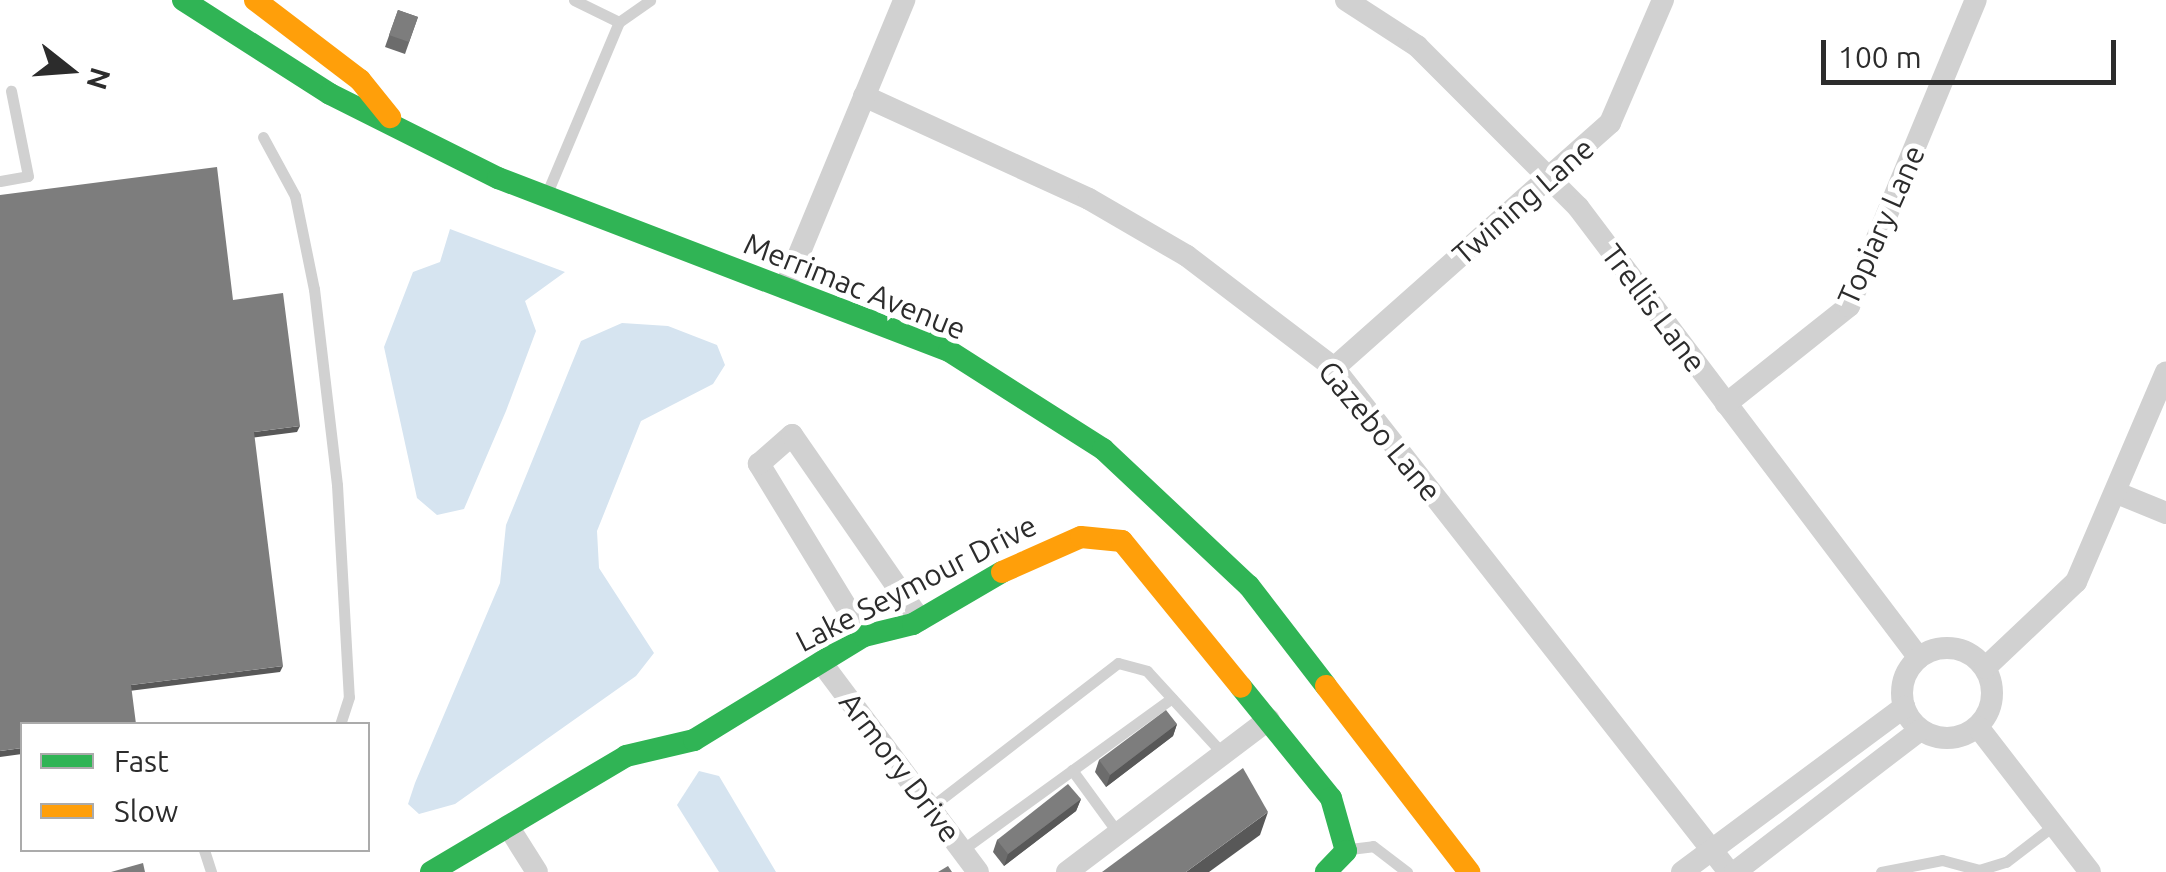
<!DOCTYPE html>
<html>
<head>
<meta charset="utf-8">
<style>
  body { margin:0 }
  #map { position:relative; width:2166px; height:872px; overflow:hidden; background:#fff; font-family:Ubuntu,sans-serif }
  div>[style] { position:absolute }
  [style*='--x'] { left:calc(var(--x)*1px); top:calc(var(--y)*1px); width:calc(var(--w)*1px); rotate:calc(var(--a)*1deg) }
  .water>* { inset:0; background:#d6e4f0 }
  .lane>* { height:11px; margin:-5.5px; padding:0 5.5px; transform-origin:5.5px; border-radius:5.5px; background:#d1d1d1 }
  .street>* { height:22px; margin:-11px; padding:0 11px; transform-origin:11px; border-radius:11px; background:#d1d1d1 }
  .street>.ring { margin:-11px; padding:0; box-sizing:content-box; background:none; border:22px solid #d1d1d1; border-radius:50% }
  .fast>* { height:22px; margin:-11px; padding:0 11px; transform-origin:11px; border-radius:11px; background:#30b455 }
  .slow>* { height:22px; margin:-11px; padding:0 11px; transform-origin:11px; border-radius:11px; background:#ff9f0a }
  .wall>* { inset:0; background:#6c6c6c }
  .shaded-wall>* { inset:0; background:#585858 }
  .building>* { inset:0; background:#7d7d7d }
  span { translate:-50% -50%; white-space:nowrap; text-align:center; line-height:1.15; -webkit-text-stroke:10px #fff; paint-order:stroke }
  .street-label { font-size:30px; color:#2c2c2c }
  .legend { position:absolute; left:20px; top:722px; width:350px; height:130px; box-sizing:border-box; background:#fff; border:2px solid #ababab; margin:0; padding:12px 18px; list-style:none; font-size:30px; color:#2c2c2c }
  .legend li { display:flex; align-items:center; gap:20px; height:50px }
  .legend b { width:50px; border:2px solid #ababab }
  .north { position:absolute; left:20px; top:20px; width:100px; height:100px; -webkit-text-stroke:8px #fff; paint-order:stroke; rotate:107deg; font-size:28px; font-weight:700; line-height:40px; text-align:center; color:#2c2c2c }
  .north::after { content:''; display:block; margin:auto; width:35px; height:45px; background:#2c2c2c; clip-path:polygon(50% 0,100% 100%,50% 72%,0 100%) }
  .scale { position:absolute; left:1821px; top:40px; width:295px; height:45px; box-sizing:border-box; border:5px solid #2c2c2c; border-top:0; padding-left:12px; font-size:30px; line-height:35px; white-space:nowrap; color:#2c2c2c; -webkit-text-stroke:8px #fff; paint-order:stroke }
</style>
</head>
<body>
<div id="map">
  <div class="water">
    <i style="clip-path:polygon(450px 229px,565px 272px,525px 301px,536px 331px,506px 411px,464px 509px,437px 515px,417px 498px,384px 347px,413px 272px,440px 262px)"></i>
    <i style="clip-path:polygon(622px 323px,668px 326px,717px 345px,725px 365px,713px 384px,641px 421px,597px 531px,599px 568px,654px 653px,636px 676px,455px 804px,419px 814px,408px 804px,415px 783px,500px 583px,506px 525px,581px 341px)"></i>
    <i style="clip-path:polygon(699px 771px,719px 776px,776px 872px,719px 872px,677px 805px)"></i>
  </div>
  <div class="lane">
    <i style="--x:574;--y:0;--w:50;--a:26.1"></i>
    <i style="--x:263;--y:137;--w:67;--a:61.5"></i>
    <i style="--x:295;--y:196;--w:95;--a:78.5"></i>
    <i style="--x:314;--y:289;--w:197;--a:83.3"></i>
    <i style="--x:337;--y:485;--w:212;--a:86.8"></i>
    <i style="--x:349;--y:697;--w:28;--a:108"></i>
    <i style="--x:0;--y:181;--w:28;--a:-10"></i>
    <i style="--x:28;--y:176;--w:87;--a:-101.3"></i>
    <i style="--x:547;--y:193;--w:186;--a:-67.2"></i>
    <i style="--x:619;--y:22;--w:38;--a:-35"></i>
    <i style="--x:1072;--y:770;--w:78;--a:53.9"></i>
    <i style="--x:931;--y:807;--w:236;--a:-37.6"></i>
    <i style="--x:1118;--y:663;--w:30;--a:15"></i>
    <i style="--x:1147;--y:671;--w:113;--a:47.5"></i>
    <i style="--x:1350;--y:849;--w:23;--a:-7"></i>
    <i style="--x:1373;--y:846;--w:43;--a:37.4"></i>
    <i style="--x:204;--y:850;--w:23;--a:72"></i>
    <i style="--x:962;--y:850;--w:259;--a:-35.9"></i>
    <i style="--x:1881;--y:872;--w:62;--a:-11.1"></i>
    <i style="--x:1942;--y:860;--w:38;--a:15"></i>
    <i style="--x:1979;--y:870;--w:28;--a:-17"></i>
    <i style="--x:2006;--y:862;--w:61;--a:-37.6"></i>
  </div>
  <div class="street">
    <i style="--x:1346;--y:0;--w:85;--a:32.9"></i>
    <i style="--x:1417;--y:46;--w:228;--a:45"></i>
    <i style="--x:1578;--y:207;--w:565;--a:52.91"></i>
    <i style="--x:864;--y:96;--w:247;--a:24.6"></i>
    <i style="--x:1089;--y:199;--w:113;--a:30.2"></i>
    <i style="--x:1187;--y:256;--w:185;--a:37.3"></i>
    <i style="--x:1334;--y:368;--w:640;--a:51.91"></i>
    <i style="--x:785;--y:288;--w:312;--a:-67.5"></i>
    <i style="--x:1334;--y:368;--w:369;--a:-41.6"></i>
    <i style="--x:1610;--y:123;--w:134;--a:-66.7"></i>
    <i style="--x:1726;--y:404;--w:157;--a:-38.5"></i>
    <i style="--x:1849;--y:306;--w:331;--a:-67.5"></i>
    <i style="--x:2117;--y:493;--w:53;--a:22.2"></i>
    <i style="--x:864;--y:636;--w:202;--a:-121.4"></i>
    <i style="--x:759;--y:464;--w:44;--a:-41.3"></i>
    <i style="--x:792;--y:435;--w:225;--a:55.3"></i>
    <i class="ring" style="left:1902px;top:648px;width:68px;height:68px"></i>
    <i style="--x:821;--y:662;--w:262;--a:53.2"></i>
    <i style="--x:1985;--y:668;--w:125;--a:-43.4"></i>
    <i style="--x:2076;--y:582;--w:228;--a:-66.8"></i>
    <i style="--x:1978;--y:727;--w:183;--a:52.3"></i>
    <i style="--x:508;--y:826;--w:54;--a:57.8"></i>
    <i style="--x:1067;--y:872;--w:253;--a:-37.1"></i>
    <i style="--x:1682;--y:872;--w:277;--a:-36.6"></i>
    <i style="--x:1735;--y:872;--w:233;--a:-37.5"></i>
  </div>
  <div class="fast">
    <i style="--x:183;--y:0;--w:174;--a:32.6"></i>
    <i style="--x:330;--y:94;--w:188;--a:26.6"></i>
    <i style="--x:498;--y:178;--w:483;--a:21"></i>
    <i style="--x:949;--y:351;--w:183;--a:32.5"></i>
    <i style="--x:1103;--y:449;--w:200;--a:43.2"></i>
    <i style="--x:1249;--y:586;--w:126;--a:52.4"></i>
    <i style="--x:1241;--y:687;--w:143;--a:51"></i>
    <i style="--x:1331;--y:798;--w:55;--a:74.2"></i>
    <i style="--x:1346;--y:851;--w:29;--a:134"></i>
    <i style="--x:431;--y:872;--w:227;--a:-30.7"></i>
    <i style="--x:626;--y:756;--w:70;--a:-13.2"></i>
    <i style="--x:694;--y:740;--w:199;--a:-31.5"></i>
    <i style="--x:864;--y:636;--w:50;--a:-13.8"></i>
    <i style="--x:913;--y:624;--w:103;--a:-30.3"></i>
  </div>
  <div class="slow">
    <i style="--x:255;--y:0;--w:132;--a:37.3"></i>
    <i style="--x:360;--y:80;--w:48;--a:51"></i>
    <i style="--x:1002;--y:572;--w:86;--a:-23.9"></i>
    <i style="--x:1081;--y:537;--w:41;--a:5.6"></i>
    <i style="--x:1122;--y:541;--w:188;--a:50.8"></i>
    <i style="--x:1326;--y:686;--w:235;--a:52.4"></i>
  </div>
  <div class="wall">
    <i style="clip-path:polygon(398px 10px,418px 17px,405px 54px,385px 47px)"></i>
    <i style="clip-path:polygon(1177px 724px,1173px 736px,1106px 787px,1095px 772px,1099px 760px)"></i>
    <i style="clip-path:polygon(1081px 799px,1076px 811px,1004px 866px,993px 852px,997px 840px)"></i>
  </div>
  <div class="shaded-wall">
    <i style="clip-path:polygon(300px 426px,297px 432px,251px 438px,254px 432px)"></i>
    <i style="clip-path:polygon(283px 666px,280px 672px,129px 691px,131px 685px)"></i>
    <i style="clip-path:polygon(1177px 724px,1173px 736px,1106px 787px,1110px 775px)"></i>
    <i style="clip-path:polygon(22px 748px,22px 754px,0 757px,0 751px)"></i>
    <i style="clip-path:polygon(1081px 799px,1076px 811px,1004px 866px,1008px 854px)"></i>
    <i style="clip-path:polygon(1268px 812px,1260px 835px,1209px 872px,1186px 872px)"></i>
  </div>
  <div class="building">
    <i style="clip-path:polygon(398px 10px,418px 17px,409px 42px,389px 35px)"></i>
    <i style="clip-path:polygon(217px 167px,233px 300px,283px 293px,300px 426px,254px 432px,283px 666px,131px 685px,136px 724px,22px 724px,22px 748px,0 751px,0 195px)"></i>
    <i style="clip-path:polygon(1166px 710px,1177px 724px,1110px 775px,1099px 760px)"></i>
    <i style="clip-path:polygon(1243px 768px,1268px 812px,1186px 872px,1102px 872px)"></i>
    <i style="clip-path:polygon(1068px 784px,1081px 799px,1008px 854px,997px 840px)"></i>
    <i style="clip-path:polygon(143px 863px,145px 872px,111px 872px)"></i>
    <i style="clip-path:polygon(948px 866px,952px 872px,938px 872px)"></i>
  </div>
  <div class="street-label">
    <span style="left:1523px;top:201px;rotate:-41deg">Twining Lane</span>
    <span style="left:1881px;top:225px;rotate:-66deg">Topiary Lane</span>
    <span style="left:855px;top:286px;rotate:22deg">Merrimac Avenue</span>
    <span style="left:1654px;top:308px;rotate:53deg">Trellis Lane</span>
    <span style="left:1380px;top:431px;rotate:50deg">Gazebo Lane</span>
    <span style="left:916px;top:583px;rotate:-27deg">Lake Seymour Drive</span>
    <span style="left:900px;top:767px;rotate:53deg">Armory Drive</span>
  </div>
  <ul class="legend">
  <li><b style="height:12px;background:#30b455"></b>Fast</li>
  <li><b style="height:12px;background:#ff9f0a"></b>Slow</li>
  </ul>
  <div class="north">N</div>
  <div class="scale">100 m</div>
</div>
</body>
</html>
